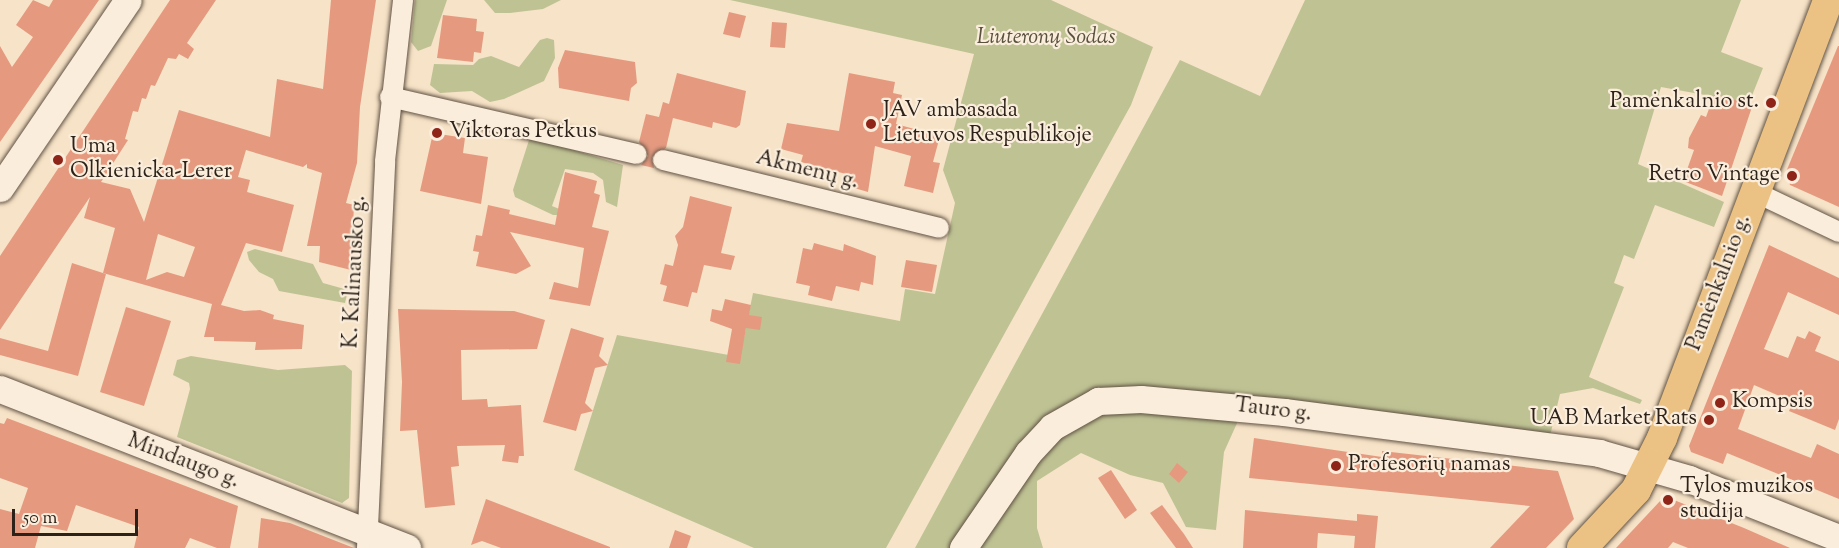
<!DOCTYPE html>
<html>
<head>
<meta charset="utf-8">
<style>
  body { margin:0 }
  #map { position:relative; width:1839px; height:548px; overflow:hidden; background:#f7e3c7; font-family:"Sorts Mill Goudy",serif }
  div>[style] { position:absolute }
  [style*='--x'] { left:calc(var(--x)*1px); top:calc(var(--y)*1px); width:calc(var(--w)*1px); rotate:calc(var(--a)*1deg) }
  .green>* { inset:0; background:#bfc394 }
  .building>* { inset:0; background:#e59a80 }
  .roads { filter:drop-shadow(0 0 2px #605244) drop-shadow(0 0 2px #605244) }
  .street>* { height:20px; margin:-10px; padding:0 10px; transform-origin:10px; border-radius:10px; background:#faeddb }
  .secondary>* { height:27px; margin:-13.5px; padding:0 13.5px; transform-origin:13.5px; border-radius:13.5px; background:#faeddb }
  .primary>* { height:30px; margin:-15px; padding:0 15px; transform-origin:15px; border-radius:15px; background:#ecc284 }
  .dots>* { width:16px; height:16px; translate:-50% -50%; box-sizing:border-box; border:3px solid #faeddb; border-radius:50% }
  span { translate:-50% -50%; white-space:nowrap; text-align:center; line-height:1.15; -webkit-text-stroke:4.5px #faeddb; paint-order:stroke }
  .park-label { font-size:22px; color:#59523e; font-style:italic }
  .poi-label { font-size:22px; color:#2d2219 }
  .right { translate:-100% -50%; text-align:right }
  .left { translate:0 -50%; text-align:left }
  .street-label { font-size:22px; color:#2d2219 }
  .scale { position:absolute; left:12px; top:509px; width:126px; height:27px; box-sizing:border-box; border:3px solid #2d2219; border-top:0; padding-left:8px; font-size:18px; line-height:21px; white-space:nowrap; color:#2d2219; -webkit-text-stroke:4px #faeddb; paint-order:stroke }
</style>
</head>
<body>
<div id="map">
  <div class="green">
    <i style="clip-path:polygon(415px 0,447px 0,431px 46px,418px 51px,411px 42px)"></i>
    <i style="clip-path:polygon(484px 0,561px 0,543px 9px,510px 13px,495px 13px)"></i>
    <i style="clip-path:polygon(730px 0,1051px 0,1153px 47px,1131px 105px,886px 548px,754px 548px,574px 470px,617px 335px,740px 357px,753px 293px,900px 321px,905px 289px,935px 294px,955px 203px,943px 170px,974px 54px)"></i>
    <i style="clip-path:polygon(1305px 0,1741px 0,1721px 52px,1763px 68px,1749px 103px,1661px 87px,1638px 164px,1724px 202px,1714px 227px,1655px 205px,1634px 259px,1624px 255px,1614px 283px,1624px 287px,1589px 377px,1642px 400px,1640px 404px,1593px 388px,1560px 394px,1550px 436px,1238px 421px,1224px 452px,1216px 530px,1186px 527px,1163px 483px,1130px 475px,1081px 453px,1037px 481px,1037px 528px,1043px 548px,915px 548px,1180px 60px,1260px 96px)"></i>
    <i style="clip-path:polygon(547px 38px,554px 40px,555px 58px,544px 81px,504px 99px,490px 102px,472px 91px,440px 93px,430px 85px,434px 64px,473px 65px,479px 59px,491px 56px,519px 67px,540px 40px)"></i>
    <i style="clip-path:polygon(530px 137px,623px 165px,617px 207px,606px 202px,603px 180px,593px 173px,565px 169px,552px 206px,574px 215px,553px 215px,515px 197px,513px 190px)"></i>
    <i style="clip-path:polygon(255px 249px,313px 264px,323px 283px,348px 290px,345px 303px,279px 291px,273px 279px,259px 272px,249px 260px,247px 252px)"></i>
    <i style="clip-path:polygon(191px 356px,278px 370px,345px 365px,352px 371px,349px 498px,342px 503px,177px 437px,190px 389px,189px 383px,173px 375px,177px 360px)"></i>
  </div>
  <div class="building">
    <i style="clip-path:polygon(33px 0,49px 7px,53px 0,99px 0,0 142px,0 46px,12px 67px,33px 37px,16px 25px)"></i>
    <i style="clip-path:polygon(evenodd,170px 0,216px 0,187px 43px,194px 49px,188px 59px,179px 54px,176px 59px,168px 58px,155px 86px,151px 85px,146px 99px,142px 98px,138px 112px,133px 111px,125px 139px,128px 140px,101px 182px,130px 189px,144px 222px,179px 110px,270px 137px,277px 79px,323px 89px,331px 0,376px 0,360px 107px,357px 163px,346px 203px,354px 205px,351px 270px,319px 262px,320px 246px,307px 246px,322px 173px,307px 168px,307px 164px,303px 167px,246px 150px,238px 177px,250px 180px,247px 192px,294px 205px,282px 252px,246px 243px,221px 305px,244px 311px,260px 310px,274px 315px,273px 319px,304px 325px,302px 349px,255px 350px,256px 342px,214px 341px,214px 337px,204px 337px,212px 304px,103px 273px,115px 228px,84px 218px,90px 197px,0 330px,0 256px,170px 0,158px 234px,195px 247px,184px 277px,167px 272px,146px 280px,158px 234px)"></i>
    <i style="clip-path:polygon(729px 12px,746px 16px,740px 38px,723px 34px)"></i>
    <i style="clip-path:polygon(443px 15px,477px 19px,476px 31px,484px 32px,481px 53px,474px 52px,473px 62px,437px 58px)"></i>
    <i style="clip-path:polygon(772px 22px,787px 23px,785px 48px,770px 47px)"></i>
    <i style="clip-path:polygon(1838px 46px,1839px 46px,1839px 207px,1790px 185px,1786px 172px)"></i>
    <i style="clip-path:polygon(565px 50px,635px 62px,637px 83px,631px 88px,629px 101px,559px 88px,558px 68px)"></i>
    <i style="clip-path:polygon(677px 73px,746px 91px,740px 125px,736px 128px,713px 122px,712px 128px,673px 118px,666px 148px,652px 157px,654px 168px,641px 165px,648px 156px,639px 142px,646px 114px,659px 117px,663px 102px,669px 104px)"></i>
    <i style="clip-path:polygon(849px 73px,895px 82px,893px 93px,902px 95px,896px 124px,940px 136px,933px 162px,940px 163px,933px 193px,904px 186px,911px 156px,875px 146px,868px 192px,844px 185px,846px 174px,801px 162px,803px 155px,781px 149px,787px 123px,839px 131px)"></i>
    <i style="clip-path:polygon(1714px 95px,1753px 104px,1722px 196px,1683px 181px,1694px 150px,1688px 148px,1689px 138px,1701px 115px,1706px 117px)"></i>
    <i style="clip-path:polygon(433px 133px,465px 138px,463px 153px,488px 157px,481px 204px,420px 191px)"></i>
    <i style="clip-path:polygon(565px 172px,597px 181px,594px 193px,600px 195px,592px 227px,609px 231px,590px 306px,549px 299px,554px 282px,578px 288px,584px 248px,510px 232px,531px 266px,516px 274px,476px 266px,479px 252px,473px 251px,476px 235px,482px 236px,488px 205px,510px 210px,509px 214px,555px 225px)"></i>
    <i style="clip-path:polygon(690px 196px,732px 207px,721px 253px,735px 256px,731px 270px,704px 265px,697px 293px,692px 292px,688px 307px,663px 301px,667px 286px,660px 284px,665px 264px,673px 266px,678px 245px,675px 236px,683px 227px)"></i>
    <i style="clip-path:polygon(814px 243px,843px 251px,844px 244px,876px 256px,873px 285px,861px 282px,859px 291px,836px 286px,832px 301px,808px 295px,810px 286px,796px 283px,803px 248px,812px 250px)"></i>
    <i style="clip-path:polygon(1769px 245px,1839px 278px,1839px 315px,1788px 292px,1764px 349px,1788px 358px,1797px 336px,1805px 339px,1809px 331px,1821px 337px,1815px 351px,1839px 361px,1839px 419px,1835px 430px,1789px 411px,1793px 402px,1754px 385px,1738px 429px,1811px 458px,1817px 444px,1839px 454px,1839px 499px,1727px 453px,1723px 464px,1691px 452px,1689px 446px)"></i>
    <i style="clip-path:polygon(906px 260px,937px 265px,932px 292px,901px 287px)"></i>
    <i style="clip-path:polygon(72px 263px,106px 274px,78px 376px,0 355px,0 338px,48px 351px)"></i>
    <i style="clip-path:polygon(725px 299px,751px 305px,749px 315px,762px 317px,760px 330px,746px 328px,740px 364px,726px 362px,732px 329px,710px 321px,712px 309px,722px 311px)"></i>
    <i style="clip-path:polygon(126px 307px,171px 321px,144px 406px,100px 392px)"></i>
    <i style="clip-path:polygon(398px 309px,514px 311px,545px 320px,537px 349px,461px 350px,462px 400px,487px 399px,488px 407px,521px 405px,524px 456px,519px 456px,518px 463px,502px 461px,505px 445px,457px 446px,459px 466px,451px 467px,455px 505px,425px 508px,417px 430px,400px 431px,402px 382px)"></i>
    <i style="clip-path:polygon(571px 328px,604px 338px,599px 356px,608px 365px,595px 368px,585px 403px,593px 411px,581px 414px,576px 431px,543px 422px)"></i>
    <i style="clip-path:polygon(7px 418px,238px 506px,230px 548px,217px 548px,190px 538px,185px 548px,134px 548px,139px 527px,76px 505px,67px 531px,41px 526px,35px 548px,0 548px,0 509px,19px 514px,28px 488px,0 478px,0 423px,4px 424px)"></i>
    <i style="clip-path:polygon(1254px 438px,1382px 457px,1382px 451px,1558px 471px,1574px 519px,1546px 548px,1490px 548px,1530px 506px,1249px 478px)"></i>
    <i style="clip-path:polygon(1177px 463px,1188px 472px,1179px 483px,1169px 474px)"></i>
    <i style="clip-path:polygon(1111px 470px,1137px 510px,1125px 519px,1098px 478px)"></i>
    <i style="clip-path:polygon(1669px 498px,1744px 528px,1790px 548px,1688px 548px,1673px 542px,1668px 548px,1616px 548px,1661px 500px)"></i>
    <i style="clip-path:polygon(486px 499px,610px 547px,610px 548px,501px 548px,482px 541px,471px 545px)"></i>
    <i style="clip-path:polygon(1162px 505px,1184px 534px,1193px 548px,1176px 548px,1150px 513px)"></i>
    <i style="clip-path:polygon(1245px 510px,1357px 521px,1357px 514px,1378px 516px,1375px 548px,1354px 548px,1355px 536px,1318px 533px,1317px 548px,1243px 548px)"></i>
    <i style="clip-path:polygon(261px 518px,290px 523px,354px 548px,258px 548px)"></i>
    <i style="clip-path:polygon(675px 530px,691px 536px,687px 548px,669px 548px)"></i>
  </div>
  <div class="roads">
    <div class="street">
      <i style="--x:390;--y:97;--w:253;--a:13"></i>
      <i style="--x:663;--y:160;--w:284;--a:13.8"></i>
      <i style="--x:1755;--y:192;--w:93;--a:25.5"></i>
      <i style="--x:367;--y:548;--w:387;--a:-87.3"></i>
      <i style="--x:385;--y:161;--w:162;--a:-83.6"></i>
    </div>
    <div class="secondary">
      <i style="--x:0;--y:188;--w:227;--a:-55.8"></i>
      <i style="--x:0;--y:389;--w:437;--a:21.3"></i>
      <i style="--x:963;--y:548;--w:115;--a:-55.6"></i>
      <i style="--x:1028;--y:453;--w:35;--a:-47"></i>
      <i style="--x:1052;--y:427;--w:53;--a:-29.5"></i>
      <i style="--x:1098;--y:401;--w:43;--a:-2.7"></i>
      <i style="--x:1141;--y:399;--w:144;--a:5.2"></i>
      <i style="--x:1284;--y:412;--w:318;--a:7.4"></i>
      <i style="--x:1599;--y:453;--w:94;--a:16.1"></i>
      <i style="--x:1689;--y:479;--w:161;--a:21.5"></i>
    </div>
    <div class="primary">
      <i style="--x:1582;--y:548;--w:79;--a:-47"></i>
      <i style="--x:1636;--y:490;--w:58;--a:-63.4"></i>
      <i style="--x:1662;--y:438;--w:468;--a:-69.2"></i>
    </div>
  </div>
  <div class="dots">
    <i style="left:1771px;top:103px;background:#8f2418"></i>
    <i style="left:871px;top:124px;background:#8f2418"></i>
    <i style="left:437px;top:133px;background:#8f2418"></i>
    <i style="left:58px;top:160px;background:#8f2418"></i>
    <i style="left:1792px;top:176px;background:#8f2418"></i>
    <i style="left:1720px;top:403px;background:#8f2418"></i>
    <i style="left:1709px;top:420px;background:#8f2418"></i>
    <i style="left:1336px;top:466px;background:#8f2418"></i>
    <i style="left:1668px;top:500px;background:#8f2418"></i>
  </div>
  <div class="park-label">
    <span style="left:1046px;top:39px">Liuteronų Sodas</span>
  </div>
  <div class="poi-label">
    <span class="right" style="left:1759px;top:103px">Pamėnkalnio st.</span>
    <span class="left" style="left:883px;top:124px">JAV ambasada<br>Lietuvos Respublikoje</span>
    <span class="left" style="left:449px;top:133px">Viktoras Petkus</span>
    <span class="left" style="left:70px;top:160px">Uma<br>Olkienicka-Lerer</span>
    <span class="right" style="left:1780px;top:176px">Retro Vintage</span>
    <span class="left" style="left:1732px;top:403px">Kompsis</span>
    <span class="right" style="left:1697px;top:420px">UAB Market Rats</span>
    <span class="left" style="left:1348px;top:466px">Profesorių namas</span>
    <span class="left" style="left:1680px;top:500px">Tylos muzikos<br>studija</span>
  </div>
  <div class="street-label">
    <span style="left:807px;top:171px;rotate:14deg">Akmenų g.</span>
    <span style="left:356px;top:272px;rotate:-87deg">K. Kalinausko g.</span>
    <span style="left:1720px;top:283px;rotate:-69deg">Pamėnkalnio g.</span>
    <span style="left:1273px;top:411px;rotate:7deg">Tauro g.</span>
    <span style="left:183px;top:462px;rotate:21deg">Mindaugo g.</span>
  </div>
  <div class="scale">50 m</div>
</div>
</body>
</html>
